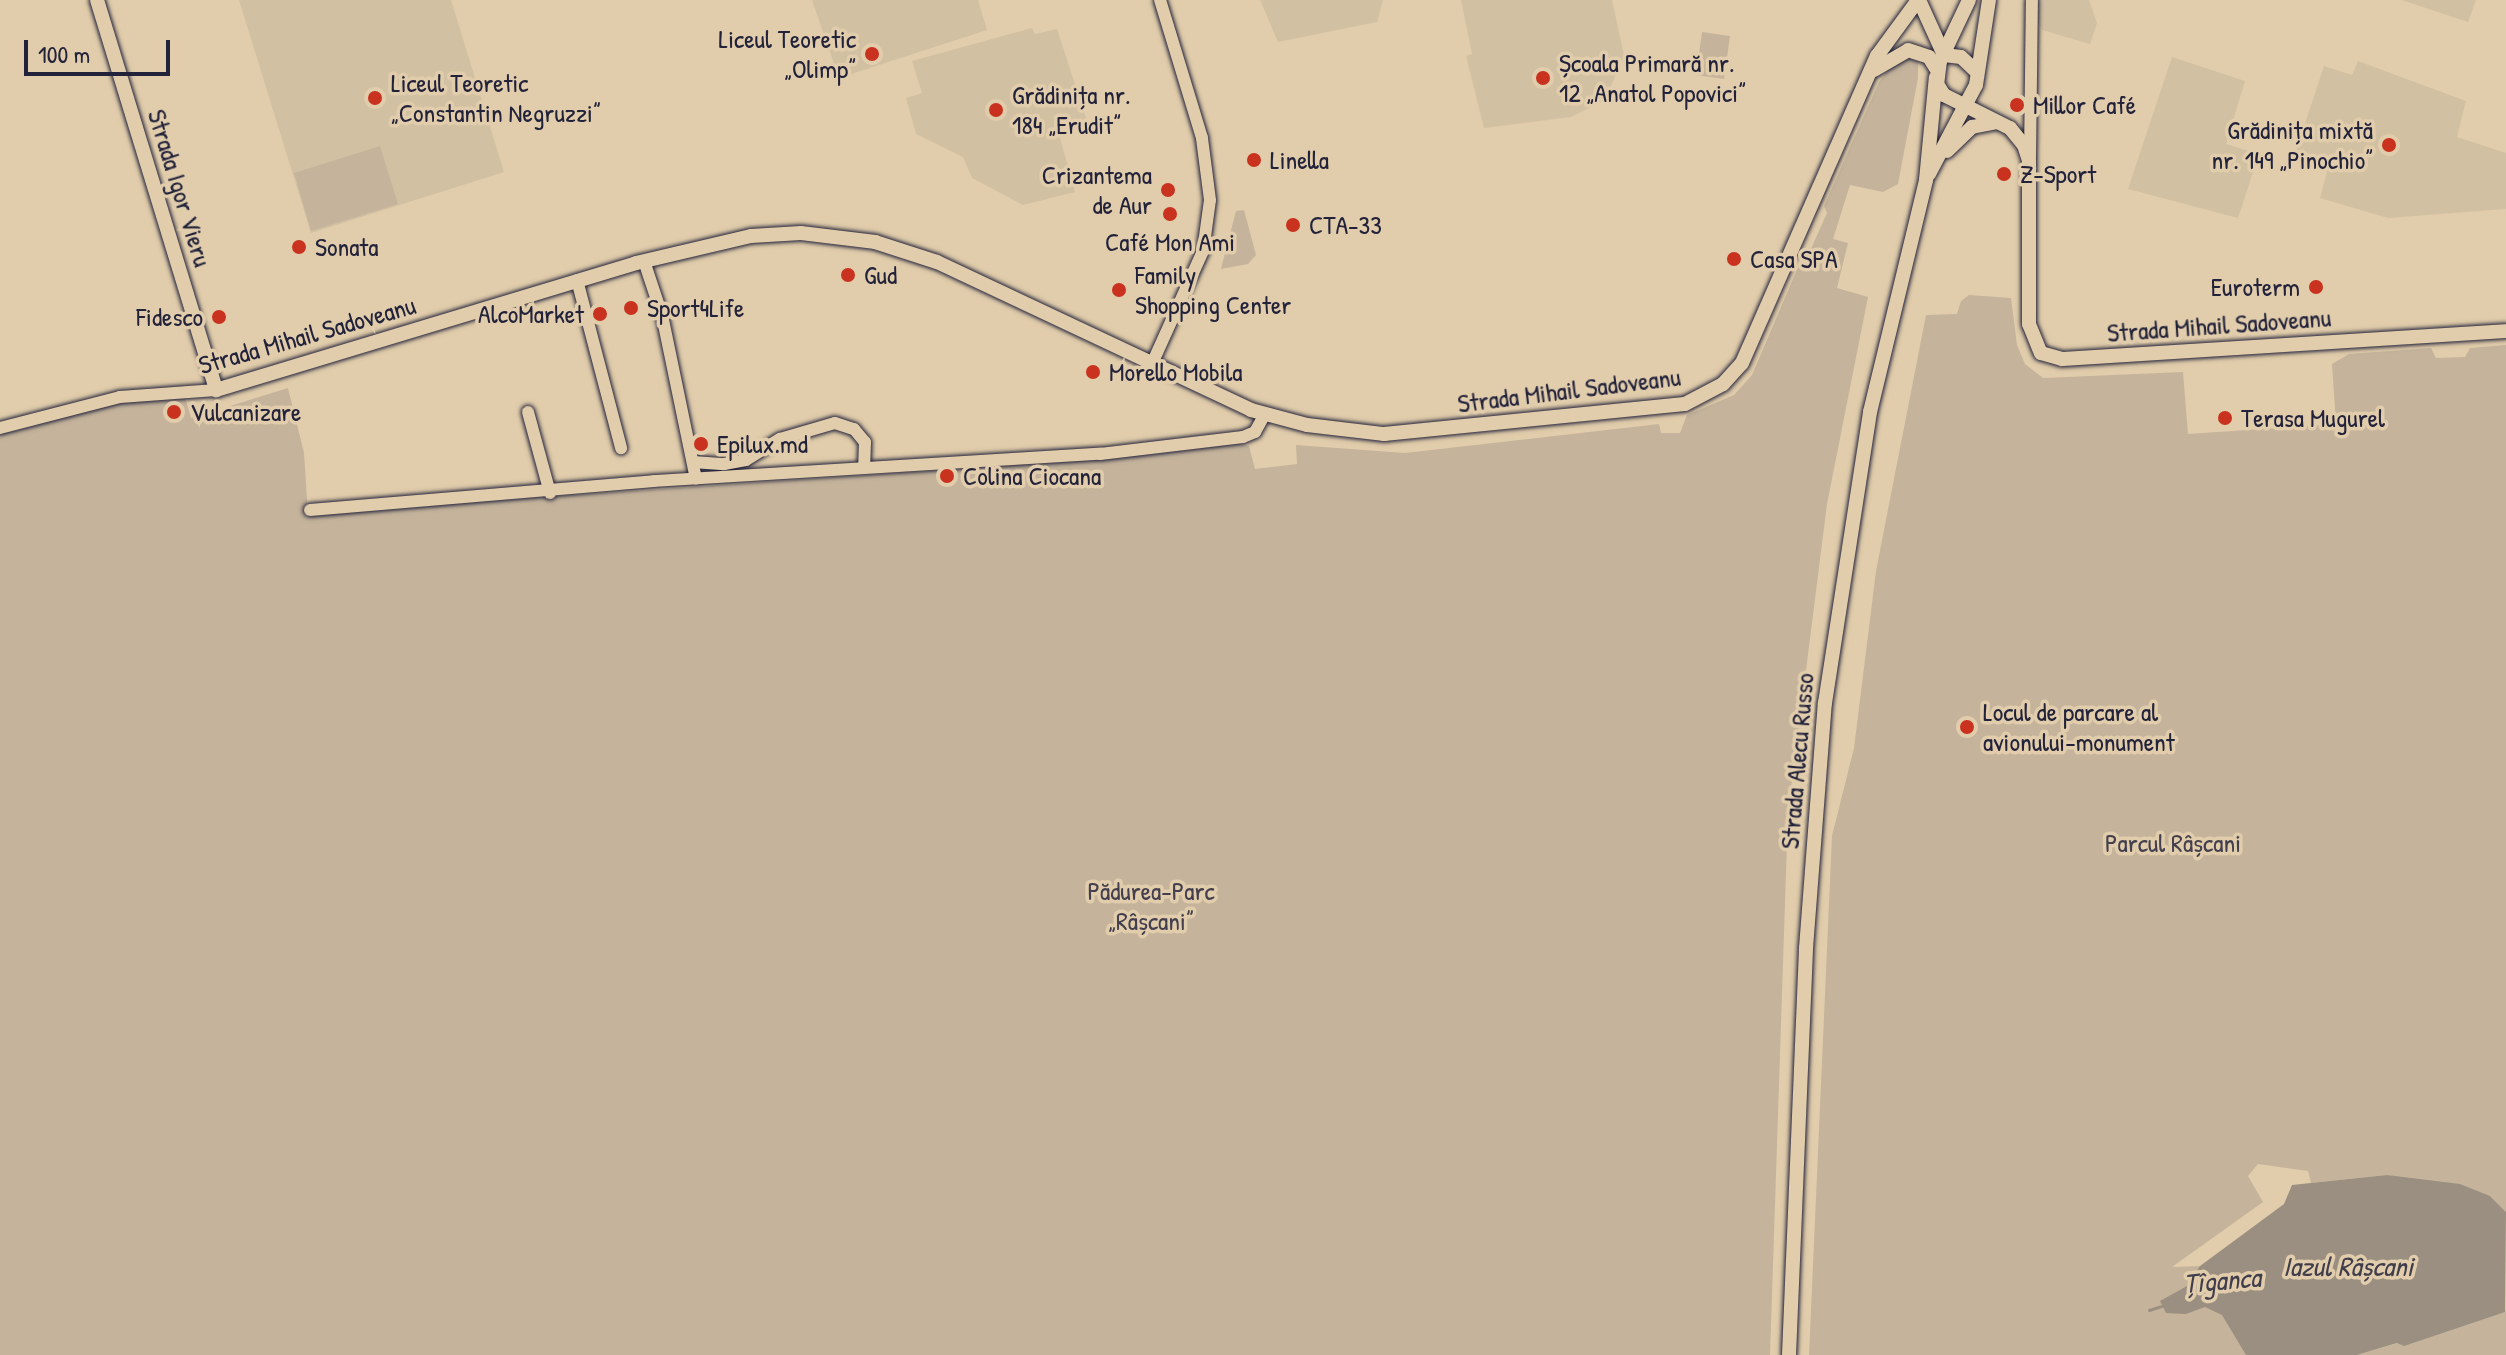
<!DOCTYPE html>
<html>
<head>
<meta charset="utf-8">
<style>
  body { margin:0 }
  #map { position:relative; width:2506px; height:1355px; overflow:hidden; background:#e1cdab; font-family:"Patrick Hand",sans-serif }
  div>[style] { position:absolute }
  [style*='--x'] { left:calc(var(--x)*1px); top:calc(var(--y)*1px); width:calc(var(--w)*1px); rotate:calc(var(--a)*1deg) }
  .built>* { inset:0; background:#d2c0a2 }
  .green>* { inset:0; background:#c5b49b }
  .water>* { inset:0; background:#9b8f81 }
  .stream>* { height:3px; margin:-1.5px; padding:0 1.5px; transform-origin:1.5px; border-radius:1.5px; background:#9b8f81 }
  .roads { filter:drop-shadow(0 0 2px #22223b) drop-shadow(0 0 2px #22223b) }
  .minor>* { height:12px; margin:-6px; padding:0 6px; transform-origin:6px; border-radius:6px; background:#e1cdab }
  .major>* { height:14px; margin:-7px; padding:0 7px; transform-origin:7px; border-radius:7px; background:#e1cdab }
  .dots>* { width:22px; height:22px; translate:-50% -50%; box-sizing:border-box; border:4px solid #e1cdab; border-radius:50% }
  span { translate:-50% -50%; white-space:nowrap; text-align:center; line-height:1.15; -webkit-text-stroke:7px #e1cdab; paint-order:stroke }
  .poi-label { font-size:26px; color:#22223b }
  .right { translate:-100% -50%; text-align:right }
  .left { translate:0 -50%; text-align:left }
  .street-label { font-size:26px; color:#22223b }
  .park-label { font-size:26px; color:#433f4e }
  .water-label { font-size:28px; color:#403d4c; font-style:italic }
  .scale { position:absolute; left:24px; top:40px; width:146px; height:36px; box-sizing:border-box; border:4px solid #22223b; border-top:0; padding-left:10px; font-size:24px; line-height:28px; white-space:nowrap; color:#22223b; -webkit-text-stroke:6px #e1cdab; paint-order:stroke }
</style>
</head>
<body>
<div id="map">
  <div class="built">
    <i style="clip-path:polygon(239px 0,451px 0,504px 172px,311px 233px)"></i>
    <i style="clip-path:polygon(812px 0,978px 0,987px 30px,839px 78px)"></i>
    <i style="clip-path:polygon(1260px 0,1383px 0,1377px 22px,1278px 42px)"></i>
    <i style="clip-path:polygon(1461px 0,1612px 0,1624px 55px,1605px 100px,1571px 117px,1484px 128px,1466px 56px,1472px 54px)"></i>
    <i style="clip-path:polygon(2036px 0,2089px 0,2097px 23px,2090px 44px,2042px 30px,2035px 17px)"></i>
    <i style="clip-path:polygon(2402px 0,2476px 0,2468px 22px)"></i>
    <i style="clip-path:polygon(1032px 28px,1035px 34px,1057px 29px,1087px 121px,1058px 131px,1075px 192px,1023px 205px,972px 178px,963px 157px,916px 134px,906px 98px,922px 93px,912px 61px)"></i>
    <i style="clip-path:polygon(2172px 57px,2245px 81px,2226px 144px,2259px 154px,2238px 218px,2128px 189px)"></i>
    <i style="clip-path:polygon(2358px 61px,2466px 101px,2457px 137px,2506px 153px,2506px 209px,2388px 218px,2320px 198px,2327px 172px,2293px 160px,2324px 66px,2352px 75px)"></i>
  </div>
  <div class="green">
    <i style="clip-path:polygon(1702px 32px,1730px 36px,1724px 79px,1696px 75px)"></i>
    <i style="clip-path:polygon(1908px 58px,1918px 62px,1918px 78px,1898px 184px,1883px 192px,1850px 185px,1833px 239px,1848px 243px,1837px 288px,1868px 297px,1827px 504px,1788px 813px,1770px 1355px,0 1355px,0 422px,131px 390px,182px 386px,191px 418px,288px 388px,304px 453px,308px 513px,1107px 459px,1239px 444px,1249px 446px,1255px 469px,1297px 464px,1296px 445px,1405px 453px,1659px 424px,1661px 433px,1680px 433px,1687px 415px,1734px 395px,1752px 375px,1802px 258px,1809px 253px,1827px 213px,1824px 206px,1879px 82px,1892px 65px)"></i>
    <i style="clip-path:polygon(380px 146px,398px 204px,311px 231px,294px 173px)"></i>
    <i style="clip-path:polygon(1244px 210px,1256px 255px,1248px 264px,1221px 269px,1236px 211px)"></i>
    <i style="clip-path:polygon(1969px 295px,2011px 298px,2017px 345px,2025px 364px,2043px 378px,2183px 372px,2188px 434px,2336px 424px,2332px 364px,2349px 354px,2431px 348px,2436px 358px,2465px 357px,2470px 348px,2506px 345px,2506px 1212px,2490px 1196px,2387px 1175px,2311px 1183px,2308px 1171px,2258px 1164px,2248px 1176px,2263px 1202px,2172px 1267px,2200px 1266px,2308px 1355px,1809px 1355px,1832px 836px,1854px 748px,1876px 571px,1926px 315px,1957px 314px,1961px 301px)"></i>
    <i style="clip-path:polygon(2506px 1308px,2506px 1355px,2357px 1355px,2505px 1312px)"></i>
  </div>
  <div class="water">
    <i style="clip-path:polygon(2387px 1175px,2460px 1184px,2490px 1196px,2506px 1212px,2505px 1312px,2404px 1346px,2397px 1343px,2357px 1355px,2246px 1355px,2222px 1315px,2205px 1307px,2186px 1314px,2166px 1313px,2160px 1301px,2187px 1286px,2200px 1266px,2284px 1204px,2292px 1185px)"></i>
  </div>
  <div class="stream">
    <i style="--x:2149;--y:1310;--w:16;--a:-18"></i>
  </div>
  <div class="roads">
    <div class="minor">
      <i style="--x:2030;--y:157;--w:157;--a:-89.3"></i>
      <i style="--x:644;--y:261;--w:57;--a:71.6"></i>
      <i style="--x:662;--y:315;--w:167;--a:78.3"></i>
      <i style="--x:577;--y:280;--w:174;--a:75.3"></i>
      <i style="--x:1151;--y:366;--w:126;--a:-65.7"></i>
      <i style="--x:1203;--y:251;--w:51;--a:-82.2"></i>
      <i style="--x:1210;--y:200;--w:63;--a:-97.4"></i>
      <i style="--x:1202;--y:138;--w:144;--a:-106.9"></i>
      <i style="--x:528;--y:412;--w:84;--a:74.8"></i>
      <i style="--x:0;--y:428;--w:124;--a:-14.5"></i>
      <i style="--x:120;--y:397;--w:96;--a:-4.2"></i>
      <i style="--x:693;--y:462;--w:31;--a:4"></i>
      <i style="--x:724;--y:464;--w:22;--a:-10"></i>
      <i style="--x:746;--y:460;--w:40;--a:-32"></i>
      <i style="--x:780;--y:439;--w:57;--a:-16.2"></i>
      <i style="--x:835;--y:423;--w:20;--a:18"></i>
      <i style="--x:854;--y:429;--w:17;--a:50"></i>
      <i style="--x:865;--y:442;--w:25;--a:92"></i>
      <i style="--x:310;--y:510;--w:345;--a:-4.8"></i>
      <i style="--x:654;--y:481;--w:447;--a:-3.5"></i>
      <i style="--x:1100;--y:454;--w:144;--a:-6.8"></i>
      <i style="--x:1243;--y:437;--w:13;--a:-23"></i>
      <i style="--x:1255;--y:432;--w:21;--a:-61"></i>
    </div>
    <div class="major">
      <i style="--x:97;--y:0;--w:408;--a:73"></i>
      <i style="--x:216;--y:390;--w:439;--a:-16.8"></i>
      <i style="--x:636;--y:263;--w:118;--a:-13.2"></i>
      <i style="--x:751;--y:236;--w:50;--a:-3.4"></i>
      <i style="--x:801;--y:233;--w:75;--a:6.9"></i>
      <i style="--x:875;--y:242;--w:65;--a:17.9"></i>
      <i style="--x:937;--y:262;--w:347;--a:25.2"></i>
      <i style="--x:1251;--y:410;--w:58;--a:15"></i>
      <i style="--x:1307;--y:425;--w:78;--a:6.7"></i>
      <i style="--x:1384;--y:434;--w:302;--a:-5.7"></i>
      <i style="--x:1685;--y:404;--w:43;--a:-27.8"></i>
      <i style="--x:1723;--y:384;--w:28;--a:-48"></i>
      <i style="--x:1742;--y:363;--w:335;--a:-66.3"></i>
      <i style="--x:1877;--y:56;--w:69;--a:-53.8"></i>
      <i style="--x:1919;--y:0;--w:60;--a:65.6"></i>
      <i style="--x:1969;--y:0;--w:68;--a:115.4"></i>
      <i style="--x:1940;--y:61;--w:23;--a:97"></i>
      <i style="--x:1937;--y:84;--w:13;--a:58"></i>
      <i style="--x:1944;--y:95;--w:74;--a:26.6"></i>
      <i style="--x:2010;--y:128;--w:22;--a:51"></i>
      <i style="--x:2024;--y:145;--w:16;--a:72"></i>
      <i style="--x:2029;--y:160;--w:164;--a:90"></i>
      <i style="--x:2029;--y:324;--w:31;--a:68"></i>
      <i style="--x:2041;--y:353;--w:22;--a:16"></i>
      <i style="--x:2062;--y:359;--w:445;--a:-3.6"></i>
      <i style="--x:1944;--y:55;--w:17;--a:7"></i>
      <i style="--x:1961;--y:57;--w:21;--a:43"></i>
      <i style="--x:1874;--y:70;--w:39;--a:-30"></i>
      <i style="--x:1908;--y:50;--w:22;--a:18"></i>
      <i style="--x:1929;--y:57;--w:15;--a:58"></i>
      <i style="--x:1947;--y:151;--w:35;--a:-44"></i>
      <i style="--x:1972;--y:127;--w:25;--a:-11"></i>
      <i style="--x:1929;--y:174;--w:101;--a:-62.2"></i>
      <i style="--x:1976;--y:85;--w:86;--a:-81.3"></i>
      <i style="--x:1789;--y:1355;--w:407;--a:-87.6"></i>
      <i style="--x:1806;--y:948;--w:246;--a:-85.6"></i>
      <i style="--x:1825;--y:703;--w:294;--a:-81.2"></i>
      <i style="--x:1870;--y:412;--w:239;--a:-76.4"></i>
      <i style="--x:1926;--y:180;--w:103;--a:-84.5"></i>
    </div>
  </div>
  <div class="dots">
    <i style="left:872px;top:54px;background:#c8321e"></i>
    <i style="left:1543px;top:78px;background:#c8321e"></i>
    <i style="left:375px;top:98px;background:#c8321e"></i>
    <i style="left:2017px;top:105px;background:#c8321e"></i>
    <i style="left:996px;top:110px;background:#c8321e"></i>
    <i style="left:2389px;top:145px;background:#c8321e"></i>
    <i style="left:1254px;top:160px;background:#c8321e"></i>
    <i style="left:2004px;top:174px;background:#c8321e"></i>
    <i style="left:1168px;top:190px;background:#c8321e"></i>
    <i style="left:1170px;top:214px;background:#c8321e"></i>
    <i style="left:1293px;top:225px;background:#c8321e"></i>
    <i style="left:299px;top:247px;background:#c8321e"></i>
    <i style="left:1734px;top:259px;background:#c8321e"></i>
    <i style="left:848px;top:275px;background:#c8321e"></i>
    <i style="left:2316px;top:287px;background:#c8321e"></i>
    <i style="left:1119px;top:290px;background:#c8321e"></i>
    <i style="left:631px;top:308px;background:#c8321e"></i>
    <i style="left:600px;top:314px;background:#c8321e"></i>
    <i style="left:219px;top:317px;background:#c8321e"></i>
    <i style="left:1093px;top:372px;background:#c8321e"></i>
    <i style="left:174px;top:412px;background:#c8321e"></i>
    <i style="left:2225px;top:418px;background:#c8321e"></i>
    <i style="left:701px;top:444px;background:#c8321e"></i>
    <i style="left:947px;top:476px;background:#c8321e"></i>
    <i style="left:1967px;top:727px;background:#c8321e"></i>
  </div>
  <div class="poi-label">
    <span class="right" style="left:856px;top:54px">Liceul Teoretic<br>„Olimp”</span>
    <span class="left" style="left:1559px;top:78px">Școala Primară nr.<br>12 „Anatol Popovici”</span>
    <span class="left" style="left:391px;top:98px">Liceul Teoretic<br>„Constantin Negruzzi”</span>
    <span class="left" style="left:1012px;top:110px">Grădinița nr.<br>184 „Erudit”</span>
    <span class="left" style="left:2033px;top:105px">Millor Café</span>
    <span class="right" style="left:2373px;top:145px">Grădinița mixtă<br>nr. 149 „Pinochio”</span>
    <span class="left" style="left:1270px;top:160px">Linella</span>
    <span class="left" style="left:2020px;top:174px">Z-Sport</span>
    <span class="right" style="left:1152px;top:190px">Crizantema<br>de Aur</span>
    <span class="left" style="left:1309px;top:225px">CTA-33</span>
    <span style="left:1170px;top:242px">Café Mon Ami</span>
    <span class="left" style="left:315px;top:247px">Sonata</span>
    <span class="left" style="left:1750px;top:259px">Casa SPA</span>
    <span class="left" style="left:864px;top:275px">Gud</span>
    <span class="left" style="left:1135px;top:290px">Family<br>Shopping Center</span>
    <span class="right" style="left:2300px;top:287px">Euroterm</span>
    <span class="left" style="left:647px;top:308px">Sport4Life</span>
    <span class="right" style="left:584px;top:314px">AlcoMarket</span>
    <span class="right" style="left:203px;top:317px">Fidesco</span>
    <span class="left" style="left:1109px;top:372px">Morello Mobila</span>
    <span class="left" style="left:190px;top:412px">Vulcanizare</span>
    <span class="left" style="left:2241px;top:418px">Terasa Mugurel</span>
    <span class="left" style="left:717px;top:444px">Epilux.md</span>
    <span class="left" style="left:963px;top:476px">Colina Ciocana</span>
    <span class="left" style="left:1983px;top:727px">Locul de parcare al<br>avionului-monument</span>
  </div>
  <div class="street-label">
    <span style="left:180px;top:188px;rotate:73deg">Strada Igor Vieru</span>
    <span style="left:2219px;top:325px;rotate:-4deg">Strada Mihail Sadoveanu</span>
    <span style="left:307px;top:335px;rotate:-16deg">Strada Mihail Sadoveanu</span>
    <span style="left:1569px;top:390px;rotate:-7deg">Strada Mihail Sadoveanu</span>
    <span style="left:1797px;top:761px;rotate:-85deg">Strada Alecu Russo</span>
  </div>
  <div class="park-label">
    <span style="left:2173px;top:843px">Parcul Râșcani</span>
    <span style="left:1151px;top:906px">Pădurea-Parc<br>„Râșcani”</span>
  </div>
  <div class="water-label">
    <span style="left:2348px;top:1266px">Iazul Râșcani</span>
    <span style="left:2222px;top:1280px;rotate:-5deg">Țîganca</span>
  </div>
  <div class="scale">100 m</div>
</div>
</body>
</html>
